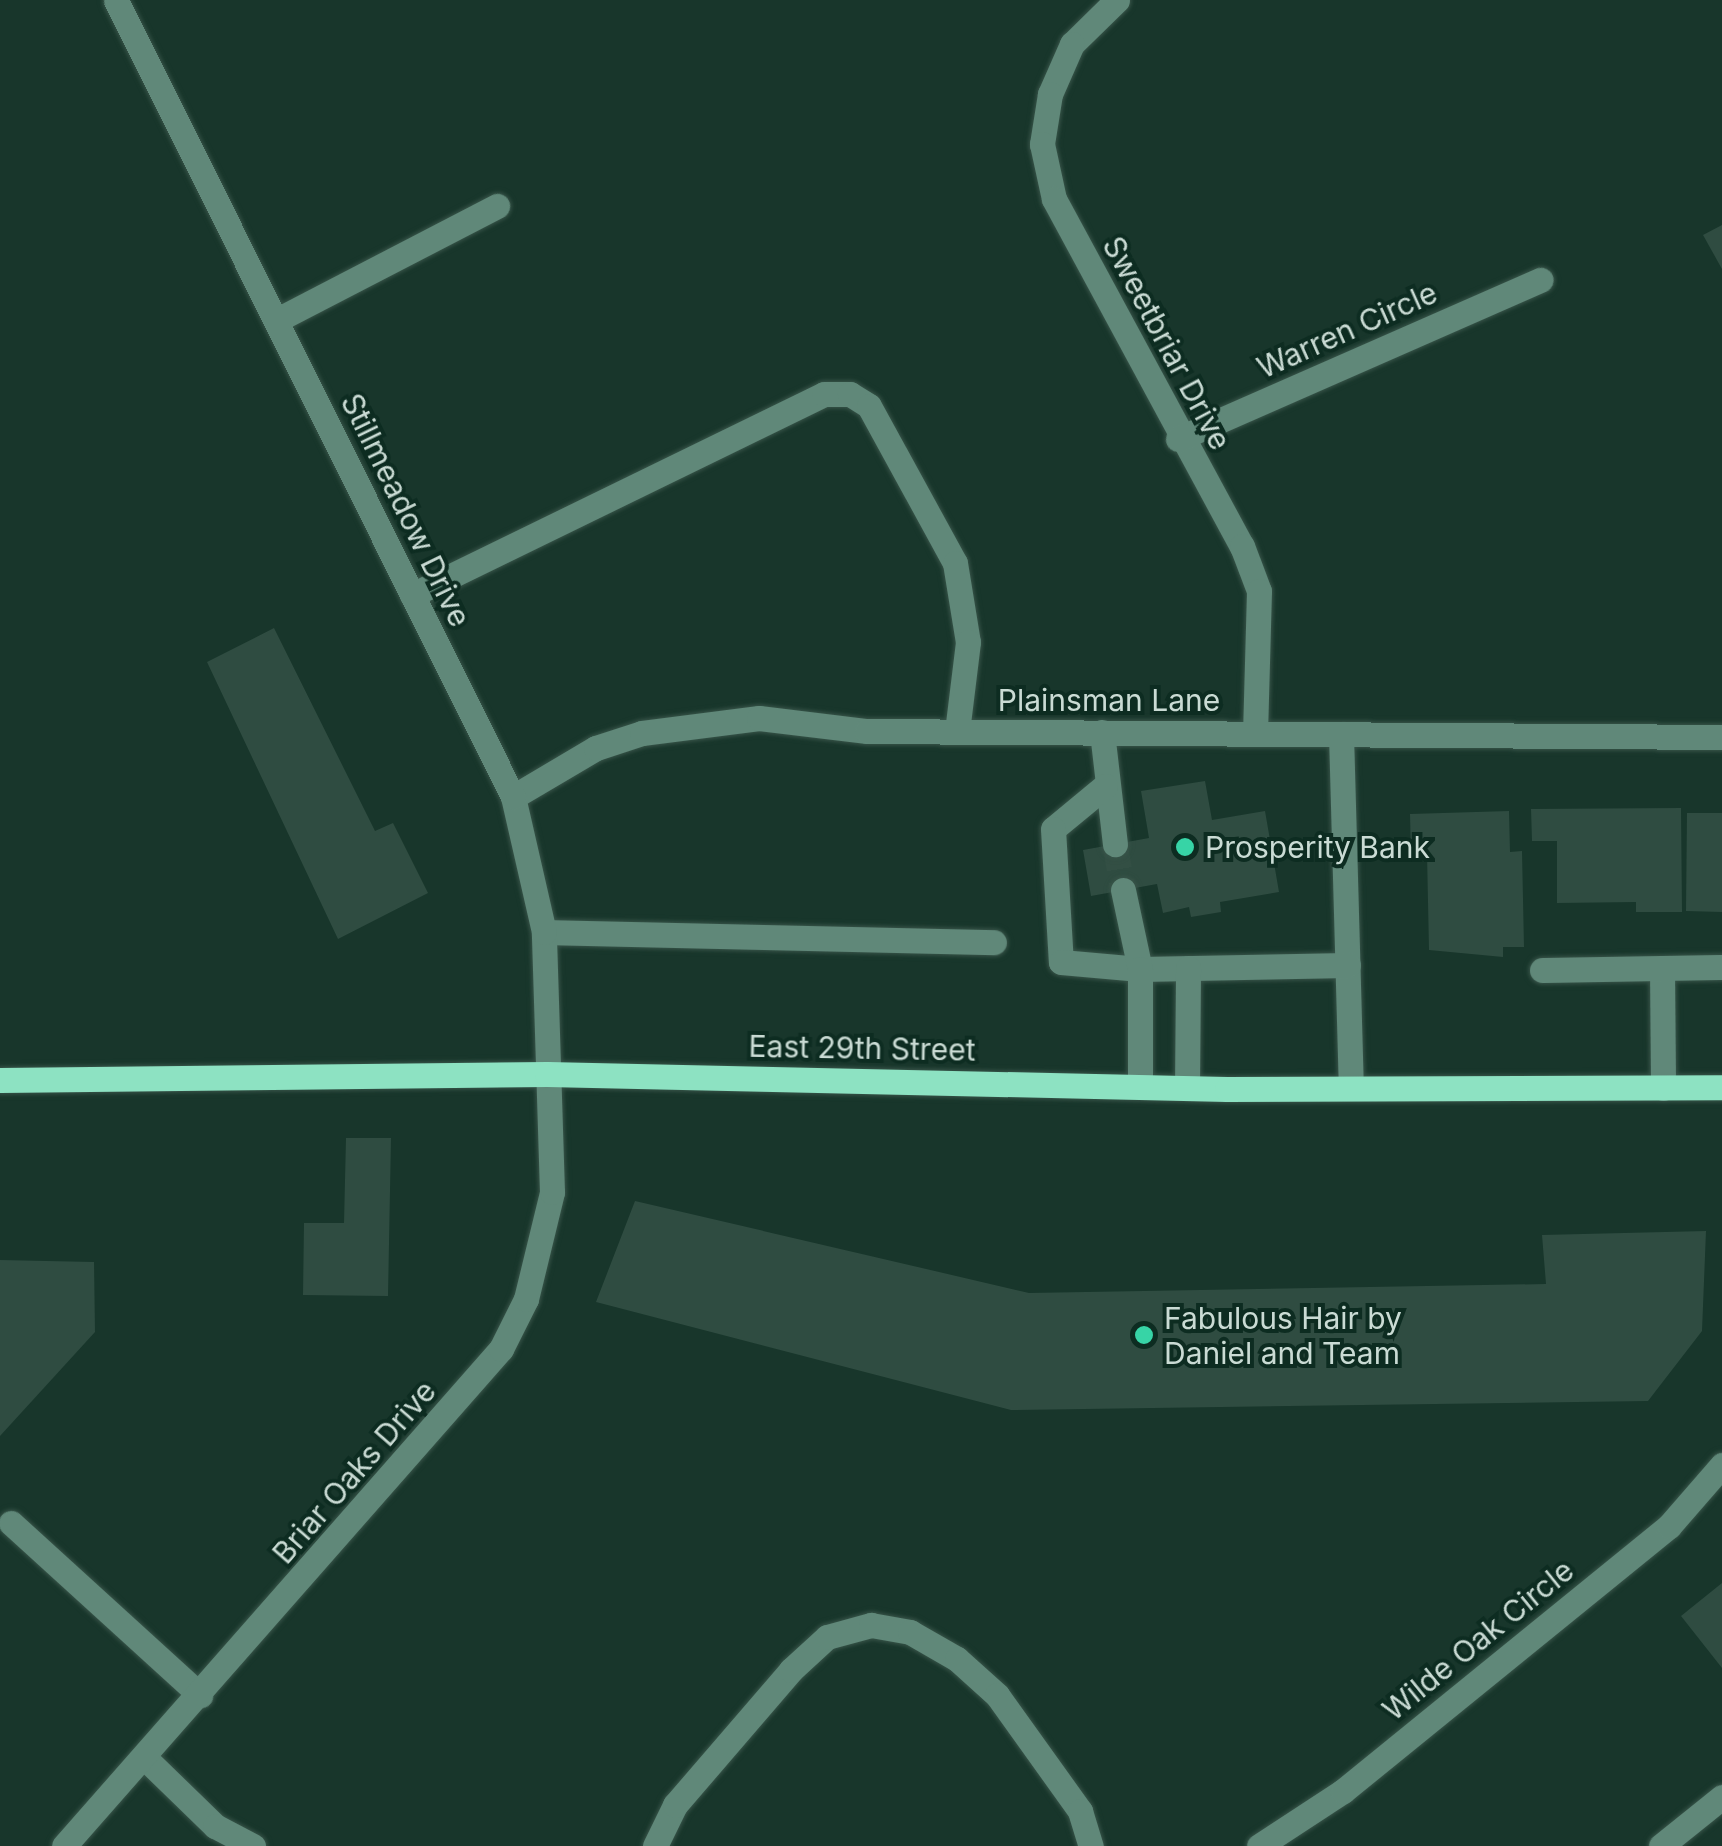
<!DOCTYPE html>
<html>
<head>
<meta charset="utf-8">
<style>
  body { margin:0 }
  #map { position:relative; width:1722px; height:1846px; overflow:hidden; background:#18362b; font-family:Inter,sans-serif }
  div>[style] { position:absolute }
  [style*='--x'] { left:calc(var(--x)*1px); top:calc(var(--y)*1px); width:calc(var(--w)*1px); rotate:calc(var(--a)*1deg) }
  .building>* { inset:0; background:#2f4c41 }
  .minor-tunnel>* { height:25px; margin-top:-12.5px; transform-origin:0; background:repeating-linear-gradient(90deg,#334f44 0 25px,transparent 0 37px) }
  .roads { filter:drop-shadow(0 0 2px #385449) drop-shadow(0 0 2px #385449) }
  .minor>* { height:25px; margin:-12.5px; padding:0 12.5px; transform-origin:12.5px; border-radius:12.5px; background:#608879 }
  .major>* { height:25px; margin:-12.5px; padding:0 12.5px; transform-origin:12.5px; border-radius:12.5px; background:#8de2c2 }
  .dots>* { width:28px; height:28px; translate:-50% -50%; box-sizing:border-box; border:5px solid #0d2c21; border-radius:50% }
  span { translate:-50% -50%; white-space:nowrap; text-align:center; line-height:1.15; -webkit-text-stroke:8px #0d2c21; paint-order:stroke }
  .street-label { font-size:30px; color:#cadbd4 }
  .poi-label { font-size:30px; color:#cadbd4 }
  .left { translate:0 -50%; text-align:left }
</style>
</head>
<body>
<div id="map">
  <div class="building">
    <i style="clip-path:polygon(1722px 225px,1722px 269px,1703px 235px)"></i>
    <i style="clip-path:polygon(274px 628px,375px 831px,393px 823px,428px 893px,338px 939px,207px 662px)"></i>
    <i style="clip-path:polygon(1205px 781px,1212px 820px,1265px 811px,1279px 892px,1220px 902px,1221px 912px,1191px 917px,1189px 907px,1163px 913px,1157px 884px,1091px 896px,1083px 850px,1149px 838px,1141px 791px)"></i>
    <i style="clip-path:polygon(1681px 808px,1682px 912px,1636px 912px,1636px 902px,1557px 903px,1557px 841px,1532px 841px,1531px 809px)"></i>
    <i style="clip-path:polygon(1509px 811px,1510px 852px,1522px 851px,1524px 947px,1503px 947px,1503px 957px,1429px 950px,1427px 854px,1411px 855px,1410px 814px)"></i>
    <i style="clip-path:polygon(1687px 813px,1722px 813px,1722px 912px,1686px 911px)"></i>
    <i style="clip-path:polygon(346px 1138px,391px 1138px,388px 1296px,303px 1295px,304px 1223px,344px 1223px)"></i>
    <i style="clip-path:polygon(635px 1201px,1029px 1293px,1546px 1284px,1542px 1235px,1706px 1231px,1702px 1331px,1648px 1401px,1011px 1410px,596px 1302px)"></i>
    <i style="clip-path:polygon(0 1260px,94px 1262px,95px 1332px,0 1436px)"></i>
    <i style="clip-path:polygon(1722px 1583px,1722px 1668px,1681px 1616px)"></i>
  </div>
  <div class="minor-tunnel">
    <i style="--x:1115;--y:844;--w:47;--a:80.1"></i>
  </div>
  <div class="roads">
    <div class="minor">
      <i style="--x:1117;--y:0;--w:63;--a:135.6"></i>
      <i style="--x:1072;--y:44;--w:55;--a:113.7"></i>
      <i style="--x:1050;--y:94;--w:51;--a:99.1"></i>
      <i style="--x:1042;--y:144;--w:56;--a:77.7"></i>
      <i style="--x:1054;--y:199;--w:395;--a:61.6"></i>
      <i style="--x:1242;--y:546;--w:48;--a:69.3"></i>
      <i style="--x:1259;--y:591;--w:142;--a:91.6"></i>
      <i style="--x:277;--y:320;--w:248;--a:-27.4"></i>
      <i style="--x:1178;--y:439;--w:396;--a:-23.7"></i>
      <i style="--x:412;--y:595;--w:458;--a:-26"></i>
      <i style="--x:824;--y:394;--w:26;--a:0"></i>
      <i style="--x:850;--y:394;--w:22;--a:32"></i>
      <i style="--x:869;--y:406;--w:179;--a:61.3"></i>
      <i style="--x:955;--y:563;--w:80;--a:80.7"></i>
      <i style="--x:968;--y:642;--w:90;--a:97"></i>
      <i style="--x:1102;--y:732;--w:113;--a:83.4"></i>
      <i style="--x:1341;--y:734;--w:354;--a:88.4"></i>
      <i style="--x:1105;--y:786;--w:67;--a:140.4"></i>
      <i style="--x:1053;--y:829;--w:133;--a:86.6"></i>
      <i style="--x:1061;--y:962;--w:79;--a:5.1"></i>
      <i style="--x:1140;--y:969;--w:208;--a:-1.1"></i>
      <i style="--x:513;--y:797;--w:96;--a:-30.6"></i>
      <i style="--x:596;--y:748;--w:48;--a:-18.1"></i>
      <i style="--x:642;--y:733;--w:118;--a:-7.3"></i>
      <i style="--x:759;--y:718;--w:109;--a:6.9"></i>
      <i style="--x:867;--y:731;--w:855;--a:0.4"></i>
      <i style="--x:1123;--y:890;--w:81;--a:77.9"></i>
      <i style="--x:1140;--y:969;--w:118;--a:90"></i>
      <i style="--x:544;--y:932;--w:450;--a:1.3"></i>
      <i style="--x:1662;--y:968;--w:120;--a:89.5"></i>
      <i style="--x:1542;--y:970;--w:180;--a:-1"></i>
      <i style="--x:1187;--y:1088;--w:120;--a:-89.5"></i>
      <i style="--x:11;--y:1523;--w:256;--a:42.3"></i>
      <i style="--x:145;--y:1758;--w:98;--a:44.2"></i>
      <i style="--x:215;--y:1826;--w:43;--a:27.8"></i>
      <i style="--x:64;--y:1846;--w:662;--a:-48.68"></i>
      <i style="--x:501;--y:1349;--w:56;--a:-63.4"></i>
      <i style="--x:526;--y:1299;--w:110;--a:-76.3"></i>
      <i style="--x:552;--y:1192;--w:260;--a:-91.8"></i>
      <i style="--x:544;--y:932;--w:139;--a:-102.9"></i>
      <i style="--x:513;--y:797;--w:890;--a:-116.48"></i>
      <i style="--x:655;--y:1846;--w:46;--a:-64"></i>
      <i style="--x:675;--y:1805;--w:178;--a:-49.3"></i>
      <i style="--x:791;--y:1670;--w:49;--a:-42.5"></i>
      <i style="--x:827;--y:1637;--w:46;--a:-15.3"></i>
      <i style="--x:871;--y:1625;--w:40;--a:10"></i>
      <i style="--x:910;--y:1632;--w:54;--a:29.9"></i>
      <i style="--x:957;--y:1659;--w:54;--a:42"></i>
      <i style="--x:997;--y:1695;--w:143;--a:54.4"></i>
      <i style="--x:1080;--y:1811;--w:37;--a:73"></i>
      <i style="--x:1259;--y:1846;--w:100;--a:-33.2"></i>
      <i style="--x:1343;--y:1791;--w:420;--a:-39.1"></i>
      <i style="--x:1669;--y:1526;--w:81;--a:-49"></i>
      <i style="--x:1661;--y:1846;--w:78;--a:-38.8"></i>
    </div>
    <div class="major">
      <i style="--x:0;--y:1080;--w:547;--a:-0.63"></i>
      <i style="--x:547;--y:1074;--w:680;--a:1.26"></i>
      <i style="--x:1227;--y:1089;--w:495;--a:-0.2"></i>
    </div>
  </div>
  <div class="dots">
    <i style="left:1185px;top:847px;background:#37d4a6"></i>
    <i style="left:1144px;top:1335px;background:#37d4a6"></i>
  </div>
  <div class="street-label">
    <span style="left:1347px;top:330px;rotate:-24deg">Warren Circle</span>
    <span style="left:1167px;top:343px;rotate:62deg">Sweetbriar Drive</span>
    <span style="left:406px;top:510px;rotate:64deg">Stillmeadow Drive</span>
    <span style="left:1109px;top:700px">Plainsman Lane</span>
    <span style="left:862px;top:1048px;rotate:1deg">East 29th Street</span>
    <span style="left:354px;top:1472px;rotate:-49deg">Briar Oaks Drive</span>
    <span style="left:1478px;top:1640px;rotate:-39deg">Wilde Oak Circle</span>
  </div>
  <div class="poi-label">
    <span class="left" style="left:1205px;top:847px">Prosperity Bank</span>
    <span class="left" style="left:1164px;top:1335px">Fabulous Hair by<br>Daniel and Team</span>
  </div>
</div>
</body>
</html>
